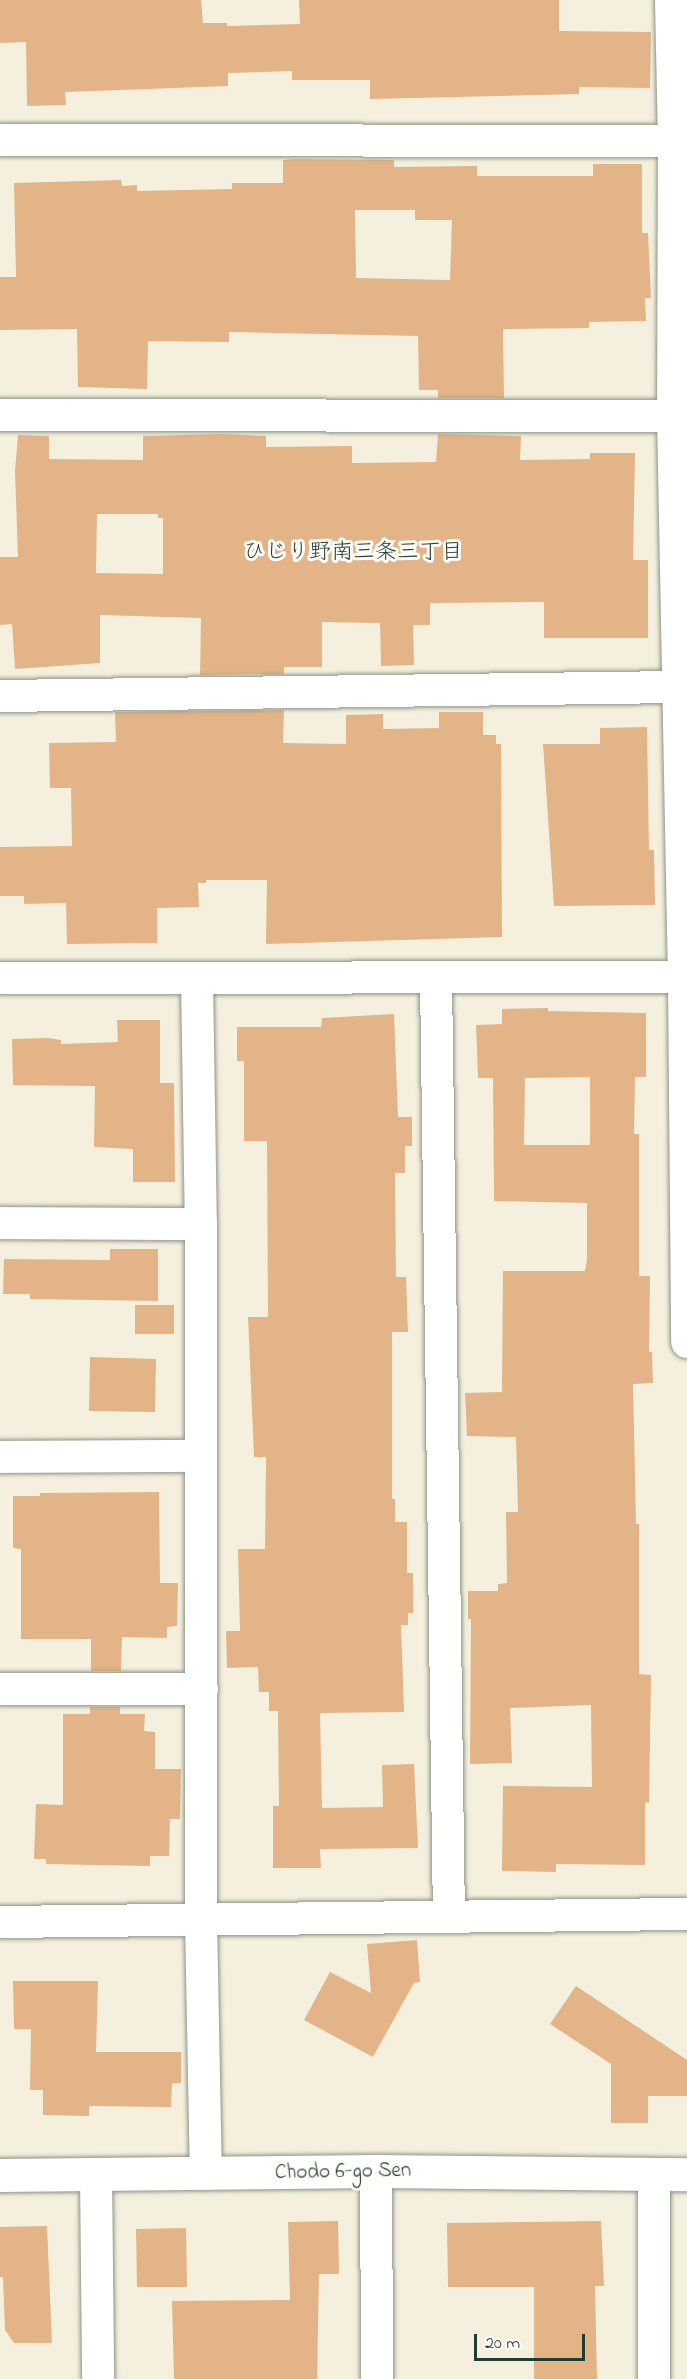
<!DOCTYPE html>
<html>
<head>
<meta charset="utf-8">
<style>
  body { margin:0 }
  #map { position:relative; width:687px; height:2379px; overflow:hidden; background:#f5f0de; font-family:"Indie Flower","Klee One",sans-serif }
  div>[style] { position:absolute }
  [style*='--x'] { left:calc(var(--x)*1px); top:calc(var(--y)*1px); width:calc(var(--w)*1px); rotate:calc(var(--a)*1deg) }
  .building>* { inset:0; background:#e3b487 }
  .roads { filter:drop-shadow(0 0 2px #8a9689) drop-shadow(0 0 2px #8a9689) }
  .minor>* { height:32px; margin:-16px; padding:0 16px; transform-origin:16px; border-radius:16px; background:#fff }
  .tertiary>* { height:33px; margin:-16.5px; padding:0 16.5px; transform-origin:16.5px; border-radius:16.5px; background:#fff }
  span { translate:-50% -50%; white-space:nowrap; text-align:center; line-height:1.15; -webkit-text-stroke:6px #fdfcf7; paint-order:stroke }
  .street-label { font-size:21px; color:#1f3d34 }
  .neighbourhood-label { font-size:22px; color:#1f3d34 }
  .scale { position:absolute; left:474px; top:2334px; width:111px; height:27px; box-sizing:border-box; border:3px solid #1f3d34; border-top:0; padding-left:8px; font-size:18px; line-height:21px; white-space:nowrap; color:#1f3d34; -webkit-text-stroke:4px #fdfcf7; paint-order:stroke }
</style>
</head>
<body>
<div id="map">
  <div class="building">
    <i style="clip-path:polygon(0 0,201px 0,203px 23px,227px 23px,227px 26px,300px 24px,299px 0,559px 0,559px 31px,651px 32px,650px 88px,579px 87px,579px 94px,370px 99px,370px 80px,292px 80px,292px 71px,228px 73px,228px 86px,65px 92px,66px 105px,27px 106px,26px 42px,0 43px)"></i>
    <i style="clip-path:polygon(evenodd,294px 159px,394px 160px,394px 167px,477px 166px,477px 176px,593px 176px,593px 164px,642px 164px,642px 233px,648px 233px,651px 298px,645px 298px,646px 321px,589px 322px,589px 328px,503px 329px,504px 398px,438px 398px,438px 390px,419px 390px,418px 336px,229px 332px,229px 342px,148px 341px,147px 389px,78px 387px,77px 329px,0 330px,0 277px,16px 277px,14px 183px,121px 180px,122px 186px,137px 185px,137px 191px,232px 189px,232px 183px,283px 183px,283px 160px,294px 159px,355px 210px,415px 210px,415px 220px,452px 220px,450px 280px,356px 278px,355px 210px)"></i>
    <i style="clip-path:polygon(evenodd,221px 434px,266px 436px,266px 447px,352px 446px,352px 463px,436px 462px,438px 434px,521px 436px,520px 460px,590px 459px,590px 453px,635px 453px,633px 560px,648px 560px,648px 638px,544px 638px,544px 602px,430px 603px,430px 625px,413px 625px,414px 665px,381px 666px,380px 623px,322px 622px,322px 667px,284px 667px,284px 674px,200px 675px,201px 618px,100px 615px,100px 663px,15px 669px,12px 624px,0 625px,0 557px,18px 557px,15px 471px,18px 435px,49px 436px,49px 459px,143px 460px,143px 436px,221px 434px,97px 514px,158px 514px,158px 518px,163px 518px,163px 574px,96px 573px,97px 514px)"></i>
    <i style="clip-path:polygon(284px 710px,283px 743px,346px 744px,346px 715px,383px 714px,383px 729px,439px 728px,439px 712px,483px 712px,483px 735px,496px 735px,496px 744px,501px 744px,502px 937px,266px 944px,267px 880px,206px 880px,206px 883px,198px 883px,199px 907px,157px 908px,157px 943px,67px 944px,66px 903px,24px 904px,24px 896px,0 896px,0 847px,72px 846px,71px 788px,50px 788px,49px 743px,116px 742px,115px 712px)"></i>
    <i style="clip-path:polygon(647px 727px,649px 850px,654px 850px,655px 905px,554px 906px,543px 744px,600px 744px,600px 728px)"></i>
    <i style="clip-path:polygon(evenodd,548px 1008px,548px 1011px,646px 1013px,646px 1077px,635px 1077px,634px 1134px,639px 1134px,639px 1276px,650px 1276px,649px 1352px,652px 1352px,653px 1383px,633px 1384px,636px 1524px,639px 1524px,639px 1674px,651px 1675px,649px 1803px,645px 1802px,645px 1865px,556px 1864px,556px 1872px,502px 1871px,503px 1786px,592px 1787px,591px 1705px,510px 1708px,512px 1763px,470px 1764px,471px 1619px,468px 1619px,468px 1591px,498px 1591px,498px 1584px,507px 1583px,506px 1512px,518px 1512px,516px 1437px,467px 1436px,465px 1393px,502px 1392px,503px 1271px,585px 1271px,587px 1260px,587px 1203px,494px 1201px,493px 1078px,478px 1078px,476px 1025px,502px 1024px,502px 1009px,548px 1008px,590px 1077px,590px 1145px,524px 1145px,525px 1078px,590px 1077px)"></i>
    <i style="clip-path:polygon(394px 1014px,398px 1117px,412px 1117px,412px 1146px,405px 1146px,405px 1173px,395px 1173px,396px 1277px,406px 1277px,408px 1332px,392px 1332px,392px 1499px,395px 1499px,395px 1522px,407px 1522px,407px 1573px,413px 1573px,413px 1613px,408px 1613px,408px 1625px,401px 1625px,404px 1712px,320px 1713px,322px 1808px,383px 1807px,382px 1765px,414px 1764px,418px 1848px,320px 1849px,321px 1868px,273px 1868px,273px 1806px,279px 1806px,278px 1711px,269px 1711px,269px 1692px,259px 1692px,258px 1667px,227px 1668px,226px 1631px,240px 1631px,238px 1549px,265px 1549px,266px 1457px,254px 1457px,248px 1317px,268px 1317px,267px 1141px,244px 1141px,244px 1061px,237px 1061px,237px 1027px,321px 1027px,322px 1018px)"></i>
    <i style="clip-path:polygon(117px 1020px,160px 1020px,160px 1083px,174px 1083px,175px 1182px,133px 1182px,133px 1149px,94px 1147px,95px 1086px,13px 1085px,12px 1039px,48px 1038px,61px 1040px,61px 1044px,118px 1042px)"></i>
    <i style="clip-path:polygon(110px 1249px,158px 1249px,158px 1301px,30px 1299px,30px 1294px,3px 1294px,4px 1259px,110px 1260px)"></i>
    <i style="clip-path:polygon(135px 1305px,174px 1305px,174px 1334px,135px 1334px)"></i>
    <i style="clip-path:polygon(90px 1357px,156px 1359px,155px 1412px,89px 1411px)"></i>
    <i style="clip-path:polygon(159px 1492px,160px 1583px,178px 1583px,177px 1626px,167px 1627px,167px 1638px,122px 1637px,121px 1671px,91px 1671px,91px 1639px,21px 1639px,21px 1549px,13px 1548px,13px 1496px,40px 1496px,40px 1493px)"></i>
    <i style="clip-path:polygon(90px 1707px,120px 1707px,120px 1714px,145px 1714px,144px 1731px,155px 1732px,155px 1769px,181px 1769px,180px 1819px,170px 1819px,169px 1856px,150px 1856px,150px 1866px,46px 1864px,46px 1859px,34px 1859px,36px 1804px,63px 1805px,63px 1714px,90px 1714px)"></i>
    <i style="clip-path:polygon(417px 1940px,420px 1982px,414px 1983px,373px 2057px,304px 2020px,330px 1972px,371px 1993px,367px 1944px)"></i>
    <i style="clip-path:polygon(13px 1981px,98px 1981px,96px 2052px,181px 2052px,181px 2083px,172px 2083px,171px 2107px,89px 2106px,89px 2116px,43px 2115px,43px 2090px,30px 2090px,31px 2029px,14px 2029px)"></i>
    <i style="clip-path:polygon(576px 1986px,687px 2060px,687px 2096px,648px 2096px,648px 2123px,611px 2123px,611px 2064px,550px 2024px)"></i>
    <i style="clip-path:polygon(338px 2221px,339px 2274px,319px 2274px,317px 2379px,174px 2379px,172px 2301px,290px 2300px,288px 2222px)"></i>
    <i style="clip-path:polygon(601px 2221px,604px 2286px,595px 2286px,597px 2379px,534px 2379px,534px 2287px,448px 2287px,447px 2223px)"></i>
    <i style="clip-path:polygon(47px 2226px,52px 2343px,14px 2343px,5px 2330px,3px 2277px,0 2277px,0 2227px)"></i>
    <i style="clip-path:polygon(186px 2228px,187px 2287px,137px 2287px,136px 2229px)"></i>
  </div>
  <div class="roads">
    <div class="minor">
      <i style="--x:671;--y:0;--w:141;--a:88.8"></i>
      <i style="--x:674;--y:141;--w:275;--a:90.2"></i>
      <i style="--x:673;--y:416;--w:561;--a:88.88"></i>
      <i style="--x:684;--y:977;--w:365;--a:89.5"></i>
      <i style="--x:0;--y:140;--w:687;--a:0.08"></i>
      <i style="--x:0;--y:415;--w:673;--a:0.09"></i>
      <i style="--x:0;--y:696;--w:677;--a:-0.76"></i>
      <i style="--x:436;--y:977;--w:940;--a:89.21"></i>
      <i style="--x:0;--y:978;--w:687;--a:-0.08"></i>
      <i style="--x:197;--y:979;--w:245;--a:89.1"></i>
      <i style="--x:201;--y:1224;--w:696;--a:90"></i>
      <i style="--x:201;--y:1920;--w:254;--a:88.9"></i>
      <i style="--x:0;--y:1223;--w:201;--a:0.3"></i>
      <i style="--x:0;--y:1457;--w:199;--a:-0.3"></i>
      <i style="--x:0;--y:1689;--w:202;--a:0"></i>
      <i style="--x:0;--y:1922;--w:687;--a:-0.67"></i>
      <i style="--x:376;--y:2171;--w:208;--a:89.7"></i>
      <i style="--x:96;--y:2174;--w:205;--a:89.4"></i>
      <i style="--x:654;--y:2174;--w:205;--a:90"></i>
    </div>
    <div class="tertiary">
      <i style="--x:0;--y:2175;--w:376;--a:-0.6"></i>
      <i style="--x:376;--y:2171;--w:311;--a:0.6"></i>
    </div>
  </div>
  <div class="street-label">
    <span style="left:343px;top:2172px;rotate:-1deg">Chodo 6-go Sen</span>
  </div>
  <div class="neighbourhood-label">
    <span style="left:353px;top:554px">ひじり野南三条三丁目</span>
  </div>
  <div class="scale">20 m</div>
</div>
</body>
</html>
